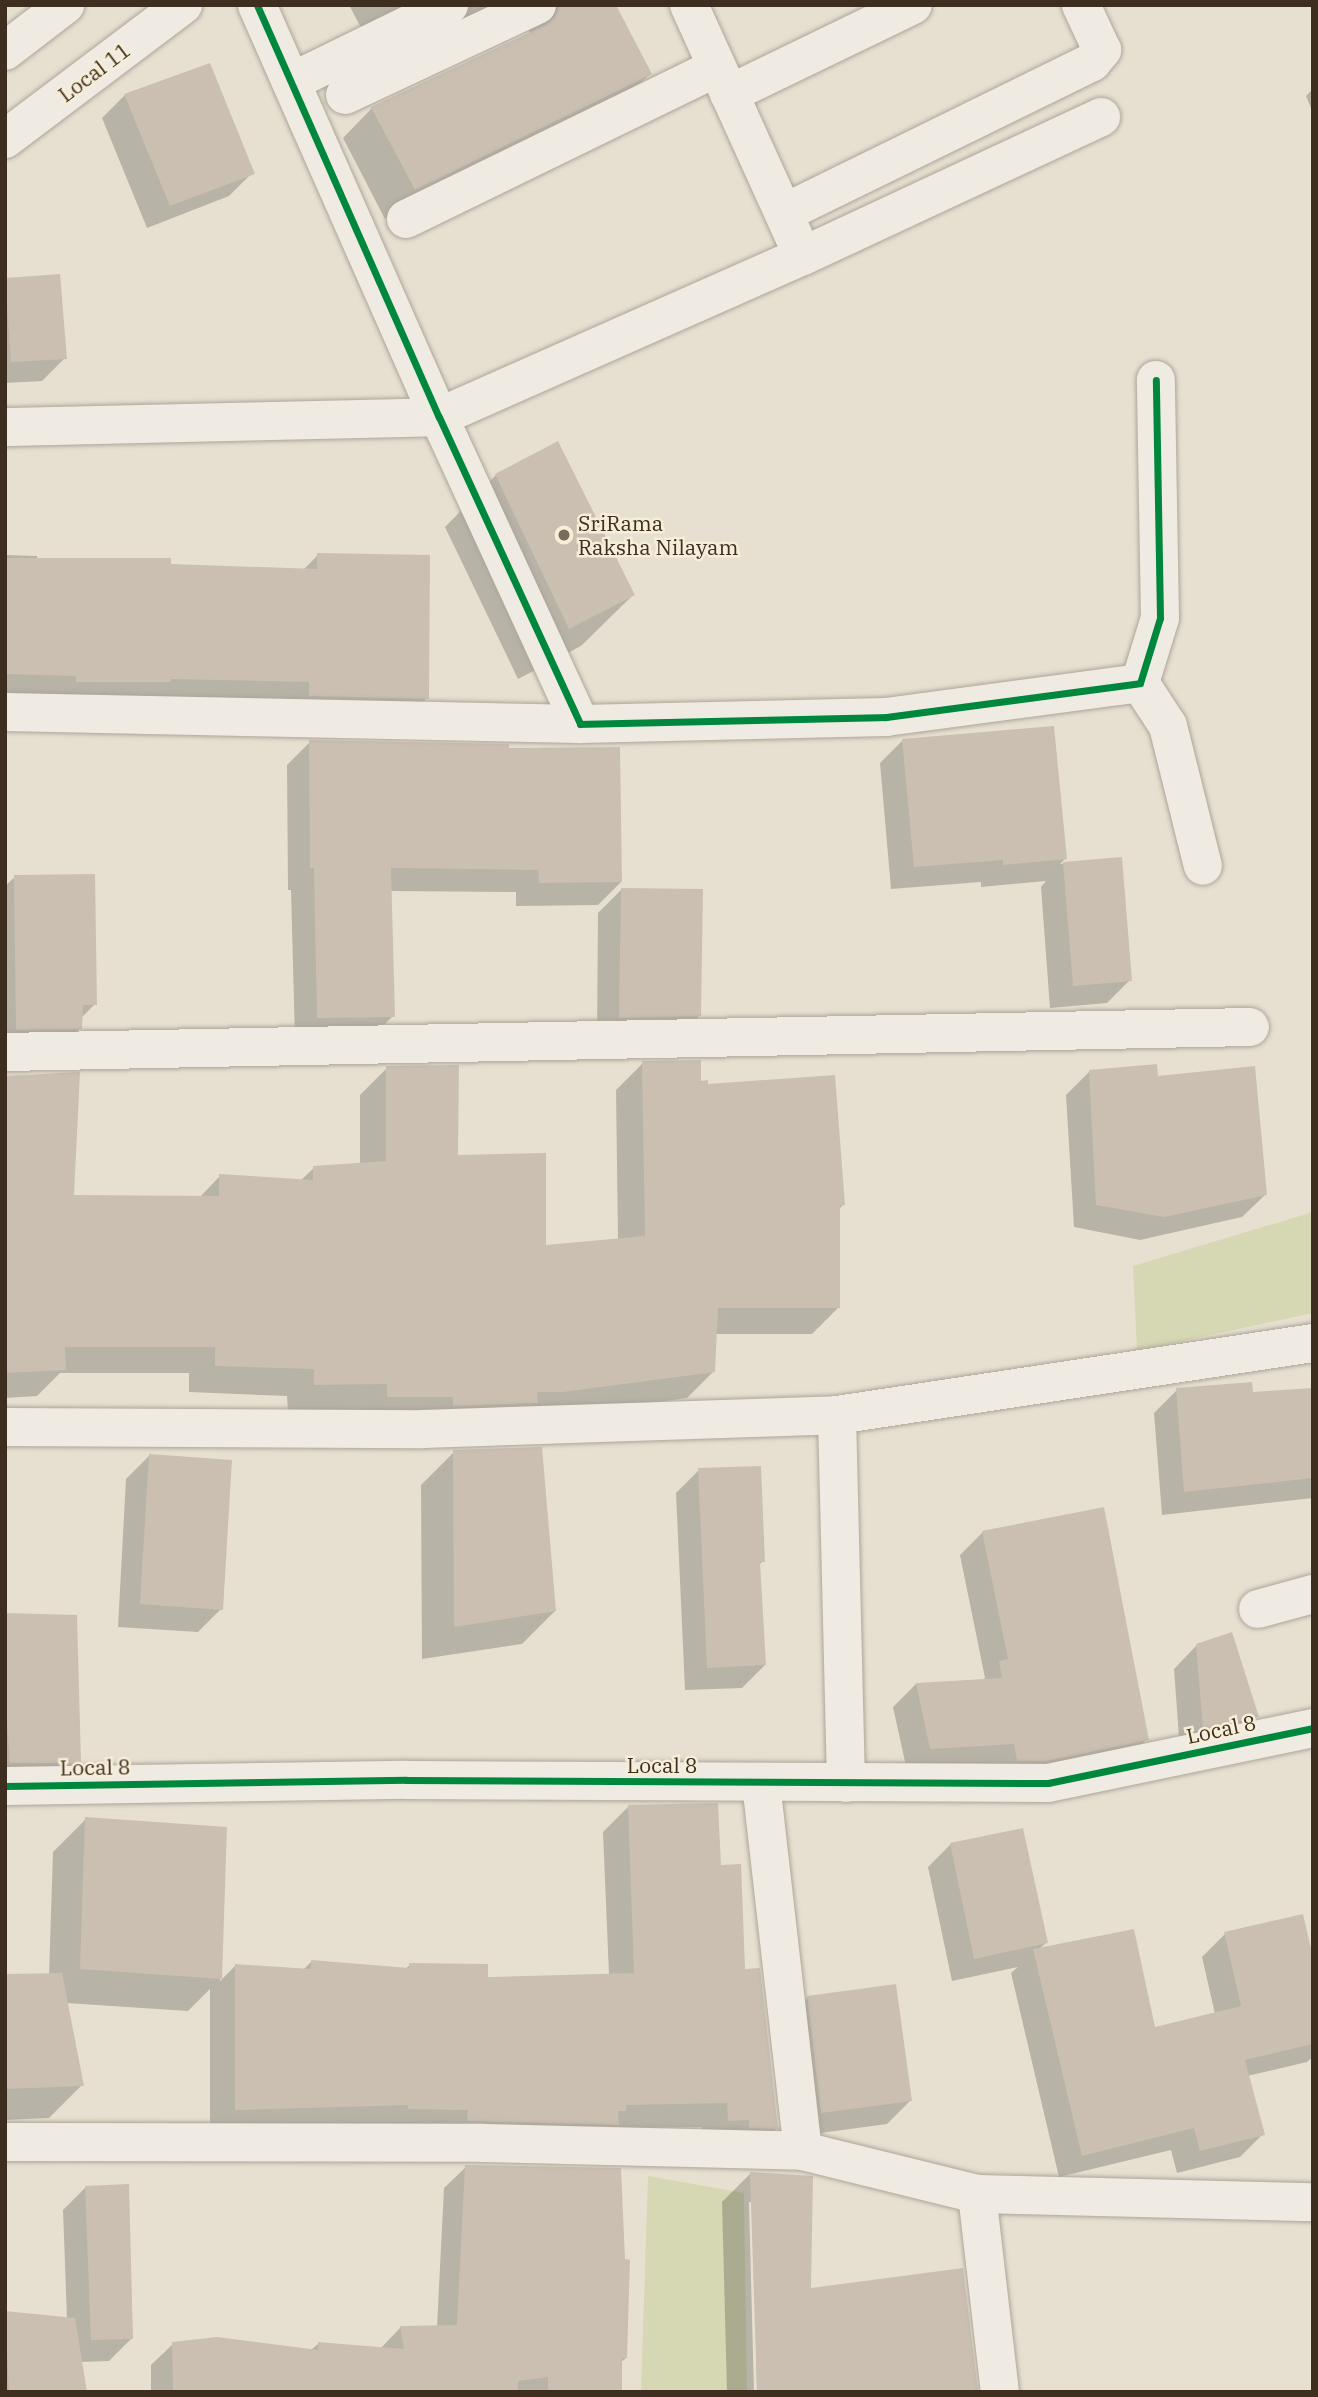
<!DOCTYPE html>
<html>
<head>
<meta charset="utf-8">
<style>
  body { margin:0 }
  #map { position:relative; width:1318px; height:2397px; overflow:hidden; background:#e7e0d1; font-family:"IBM Plex Serif",serif }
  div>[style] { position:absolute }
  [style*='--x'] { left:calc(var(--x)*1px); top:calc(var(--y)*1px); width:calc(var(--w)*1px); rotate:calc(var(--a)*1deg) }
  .green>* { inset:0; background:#d6d7b3 }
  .shadow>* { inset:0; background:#0003 }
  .building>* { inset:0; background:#cbbfb2 }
  .roads { filter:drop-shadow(0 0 2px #ada599) drop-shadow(0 0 2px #ada599) }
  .minor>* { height:38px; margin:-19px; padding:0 19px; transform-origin:19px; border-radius:19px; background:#efebe3 }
  .cycleway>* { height:7px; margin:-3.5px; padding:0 3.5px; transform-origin:3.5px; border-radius:3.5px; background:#00873e }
  .dots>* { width:19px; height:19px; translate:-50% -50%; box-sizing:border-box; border:4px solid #f7eed8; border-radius:50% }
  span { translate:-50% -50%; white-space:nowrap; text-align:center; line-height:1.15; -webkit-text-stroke:5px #f7eed8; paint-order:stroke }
  .street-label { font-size:21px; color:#3d2e20 }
  .poi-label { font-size:21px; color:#3d2e20 }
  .left { translate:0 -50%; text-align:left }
  .frame { position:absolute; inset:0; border:7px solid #3d2e20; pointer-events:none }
</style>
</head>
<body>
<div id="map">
  <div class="green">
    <i style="clip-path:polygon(1313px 1212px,1313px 1313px,1137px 1351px,1133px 1266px)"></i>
    <i style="clip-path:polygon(648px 2176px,744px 2193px,747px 2392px,641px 2392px)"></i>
  </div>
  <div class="shadow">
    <i style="clip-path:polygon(349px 5px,614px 5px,650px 74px,621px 103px,385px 219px,343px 138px,372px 108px,530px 35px,528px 26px,365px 35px)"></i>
    <i style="clip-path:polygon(1313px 89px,1313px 113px,1306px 96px)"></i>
    <i style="clip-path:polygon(125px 95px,252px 173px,229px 196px,147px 228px,102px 118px)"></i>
    <i style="clip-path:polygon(5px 279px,65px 358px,42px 381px,5px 383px)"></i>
    <i style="clip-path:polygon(496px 475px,633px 595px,581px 646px,518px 679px,445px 527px)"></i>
    <i style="clip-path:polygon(5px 555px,37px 556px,37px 559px,303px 570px,318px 555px,427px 698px,404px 721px,5px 697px)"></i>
    <i style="clip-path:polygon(903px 740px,1065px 859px,1060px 864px,1120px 859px,1130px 980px,1107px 1003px,1050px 1008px,1041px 887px,1046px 881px,981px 887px,981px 882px,891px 889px,880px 763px)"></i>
    <i style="clip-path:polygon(310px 742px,508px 750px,621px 882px,598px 905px,516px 906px,516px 892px,390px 891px,393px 1016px,370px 1039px,295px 1040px,291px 890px,288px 890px,287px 765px)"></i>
    <i style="clip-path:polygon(15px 877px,95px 1004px,80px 1019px,80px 1028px,53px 1055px,5px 1056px,5px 886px)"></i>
    <i style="clip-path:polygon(621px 890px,700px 1015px,677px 1038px,597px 1040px,598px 913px)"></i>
    <i style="clip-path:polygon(643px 1063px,707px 1086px,843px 1205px,838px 1210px,839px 1307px,812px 1334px,715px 1334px,714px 1371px,687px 1398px,535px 1419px,288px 1412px,287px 1396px,189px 1392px,189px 1373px,60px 1373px,37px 1396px,5px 1398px,5px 1076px,78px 1074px,72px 1197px,199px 1198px,220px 1176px,300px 1181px,314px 1168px,360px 1165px,360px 1095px,387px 1068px,456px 1157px,545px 1247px,618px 1240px,616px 1090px)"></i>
    <i style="clip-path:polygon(1089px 1072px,1156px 1078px,1266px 1194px,1242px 1217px,1140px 1240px,1074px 1227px,1066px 1095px)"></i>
    <i style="clip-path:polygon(1313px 1389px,1313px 1498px,1162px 1515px,1154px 1413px,1177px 1390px,1251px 1394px)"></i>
    <i style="clip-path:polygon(454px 1452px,555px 1611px,522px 1644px,422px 1659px,421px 1485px)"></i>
    <i style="clip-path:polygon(149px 1456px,221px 1609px,198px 1632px,118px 1627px,126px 1479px)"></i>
    <i style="clip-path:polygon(699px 1470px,763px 1561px,759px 1565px,765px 1665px,742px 1688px,685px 1690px,676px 1493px)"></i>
    <i style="clip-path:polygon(983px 1532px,1147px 1739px,1124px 1762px,907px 1771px,893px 1707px,916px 1684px,982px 1681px,985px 1678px,960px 1555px)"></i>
    <i style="clip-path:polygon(5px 1614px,79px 1762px,56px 1785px,5px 1786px)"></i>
    <i style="clip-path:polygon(1197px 1645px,1257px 1716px,1234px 1739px,1180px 1751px,1174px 1669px)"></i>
    <i style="clip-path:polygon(629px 1806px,719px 1867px,777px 2128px,751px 2153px,703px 2145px,702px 2127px,210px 2134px,210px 1989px,188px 2011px,66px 2003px,82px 2085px,49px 2118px,5px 2120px,5px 1976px,49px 1975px,53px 1852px,86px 1819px,225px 1829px,220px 1981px,235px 1966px,303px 1970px,311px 1962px,405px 1969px,410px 1965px,486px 1979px,609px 1975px,603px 1832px)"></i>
    <i style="clip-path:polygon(951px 1844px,1046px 1943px,1039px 1949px,1153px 2029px,1215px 2014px,1202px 1957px,1225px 1934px,1313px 1964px,1313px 2057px,1307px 2062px,1247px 2076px,1263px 2134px,1240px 2157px,1177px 2173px,1171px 2150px,1059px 2177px,1011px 1973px,1018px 1967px,952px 1981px,928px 1867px)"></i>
    <i style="clip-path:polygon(808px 1997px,910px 2101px,887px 2124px,798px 2136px,785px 2020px)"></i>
    <i style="clip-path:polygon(466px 2167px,626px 2358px,620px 2363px,620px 2392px,151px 2392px,151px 2365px,173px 2344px,311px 2350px,318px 2344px,380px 2349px,401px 2327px,437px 2327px,444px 2188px)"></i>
    <i style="clip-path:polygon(751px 2173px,811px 2178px,809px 2290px,961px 2270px,978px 2392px,757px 2392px,753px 2202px,749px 2202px,754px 2392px,727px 2392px,722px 2202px)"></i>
    <i style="clip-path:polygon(86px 2187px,132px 2338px,109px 2361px,80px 2362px,86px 2392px,5px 2392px,5px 2314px,67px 2319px,63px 2210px)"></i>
  </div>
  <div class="building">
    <i style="clip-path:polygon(559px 5px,616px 5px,652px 74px,415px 190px,371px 107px,546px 25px,555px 17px)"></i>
    <i style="clip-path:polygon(210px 63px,255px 174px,170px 206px,124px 94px)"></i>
    <i style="clip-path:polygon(60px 274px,67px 359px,11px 362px,5px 278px)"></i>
    <i style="clip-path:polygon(558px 441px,635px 595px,569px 629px,495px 474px)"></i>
    <i style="clip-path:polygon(317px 553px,430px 555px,429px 699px,309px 696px,309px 682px,171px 679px,171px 682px,76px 682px,76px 676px,5px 674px,5px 558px,171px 558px,171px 564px,317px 569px)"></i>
    <i style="clip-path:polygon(1054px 726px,1067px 859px,1003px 865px,1003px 860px,914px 867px,902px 739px)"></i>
    <i style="clip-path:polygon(309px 740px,509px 744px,509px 748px,620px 747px,622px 882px,539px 883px,538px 870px,391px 868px,395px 1017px,317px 1018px,314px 868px,310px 868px)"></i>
    <i style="clip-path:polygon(1122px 857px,1132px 981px,1073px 986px,1063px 862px)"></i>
    <i style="clip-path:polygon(95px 874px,97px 1005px,83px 1005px,82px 1029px,16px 1030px,14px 875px)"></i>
    <i style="clip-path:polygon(621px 888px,703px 889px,701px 1016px,619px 1018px)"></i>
    <i style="clip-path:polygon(701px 1060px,701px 1081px,708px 1080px,708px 1084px,835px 1075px,845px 1205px,840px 1206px,840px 1308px,718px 1308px,715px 1372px,563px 1392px,537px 1392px,538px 1403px,453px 1406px,453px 1397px,387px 1397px,387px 1384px,314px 1385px,314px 1369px,215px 1366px,215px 1347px,65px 1347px,66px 1370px,5px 1373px,7px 1076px,80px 1072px,74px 1195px,219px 1196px,219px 1174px,313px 1180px,313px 1166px,386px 1161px,386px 1066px,459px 1065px,458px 1155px,546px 1153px,546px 1245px,645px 1236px,642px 1061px)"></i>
    <i style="clip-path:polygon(1157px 1064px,1158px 1076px,1255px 1066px,1267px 1195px,1164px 1217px,1096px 1205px,1089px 1070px)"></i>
    <i style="clip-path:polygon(1252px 1382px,1253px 1392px,1313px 1388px,1313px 1478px,1184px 1492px,1176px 1388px)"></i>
    <i style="clip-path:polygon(542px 1447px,556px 1611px,454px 1627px,453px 1450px)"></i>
    <i style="clip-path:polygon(149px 1454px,232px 1460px,223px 1610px,140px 1604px)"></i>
    <i style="clip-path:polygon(761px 1466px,765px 1562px,760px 1562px,766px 1665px,707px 1668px,698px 1468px)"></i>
    <i style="clip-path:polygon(1104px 1507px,1149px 1740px,1046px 1761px,1017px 1761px,1014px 1744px,930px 1749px,916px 1683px,1002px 1678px,999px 1661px,1008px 1659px,982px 1531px)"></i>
    <i style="clip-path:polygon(5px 1613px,77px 1615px,81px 1763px,10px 1763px,5px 1696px)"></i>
    <i style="clip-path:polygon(1232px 1632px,1259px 1717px,1203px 1729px,1196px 1644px)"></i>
    <i style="clip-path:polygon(718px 1803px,721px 1865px,741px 1864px,745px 1969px,760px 1968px,778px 2129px,749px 2128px,749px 2120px,728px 2121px,727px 2103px,626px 2105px,626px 2111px,618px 2111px,619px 2125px,467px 2121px,468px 2110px,408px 2109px,408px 2105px,235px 2110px,235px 1964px,311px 1969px,311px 1960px,409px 1968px,409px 1963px,488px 1964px,488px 1977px,634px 1973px,628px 1805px)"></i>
    <i style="clip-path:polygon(85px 1817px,227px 1827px,222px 1979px,80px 1969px)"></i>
    <i style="clip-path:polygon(1023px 1828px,1048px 1943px,974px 1959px,950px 1843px)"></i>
    <i style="clip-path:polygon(1303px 1914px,1313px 1957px,1313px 2044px,1245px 2060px,1265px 2135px,1200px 2151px,1194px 2128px,1082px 2156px,1033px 1949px,1134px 1929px,1155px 2027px,1241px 2006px,1224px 1932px)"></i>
    <i style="clip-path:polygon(62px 1973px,84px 2086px,5px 2089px,5px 1974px)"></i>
    <i style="clip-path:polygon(896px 1984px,912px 2101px,821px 2113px,807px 1996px)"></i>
    <i style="clip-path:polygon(465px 2165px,621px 2168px,625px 2259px,630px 2260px,627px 2358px,622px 2358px,622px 2392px,548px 2392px,548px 2377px,518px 2381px,518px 2392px,173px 2392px,172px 2342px,217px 2337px,318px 2350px,318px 2342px,404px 2349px,400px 2326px,457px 2325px)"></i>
    <i style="clip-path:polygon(750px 2172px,813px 2176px,811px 2288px,963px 2268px,978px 2392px,757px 2392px)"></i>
    <i style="clip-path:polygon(129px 2184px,133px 2339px,91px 2340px,85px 2186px)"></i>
    <i style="clip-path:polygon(5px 2311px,75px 2318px,87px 2392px,9px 2392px)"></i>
  </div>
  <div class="roads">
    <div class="minor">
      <i style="--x:257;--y:5;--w:450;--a:66.2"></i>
      <i style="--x:439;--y:417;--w:338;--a:65.3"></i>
      <i style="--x:580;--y:724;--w:306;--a:-1.3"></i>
      <i style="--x:886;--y:717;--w:256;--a:-7.6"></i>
      <i style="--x:1140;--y:683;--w:68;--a:-72.9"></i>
      <i style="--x:1160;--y:618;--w:238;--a:-91"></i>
      <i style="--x:689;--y:5;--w:254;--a:65.6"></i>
      <i style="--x:5;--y:51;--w:76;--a:-37.5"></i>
      <i style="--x:291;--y:82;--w:176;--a:-26"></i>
      <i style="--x:729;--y:94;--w:204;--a:-25.8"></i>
      <i style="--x:345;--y:95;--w:212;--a:-25.1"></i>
      <i style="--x:5;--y:139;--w:223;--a:-37"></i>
      <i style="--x:784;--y:213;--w:343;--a:-26.1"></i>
      <i style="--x:1092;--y:62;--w:16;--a:-50"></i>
      <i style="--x:1102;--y:50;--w:50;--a:-115"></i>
      <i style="--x:406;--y:219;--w:346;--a:-26"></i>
      <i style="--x:5;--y:427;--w:434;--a:-1.3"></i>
      <i style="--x:439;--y:417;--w:398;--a:-23.9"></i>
      <i style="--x:803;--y:256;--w:329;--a:-25"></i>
      <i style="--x:1140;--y:683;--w:51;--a:56.9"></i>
      <i style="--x:1168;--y:726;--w:144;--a:76"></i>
      <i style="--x:5;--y:712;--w:575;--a:1.2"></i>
      <i style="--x:5;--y:1052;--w:1245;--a:-1.15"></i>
      <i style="--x:837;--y:1415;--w:368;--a:88.6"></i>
      <i style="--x:5;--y:1427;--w:418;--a:0.3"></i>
      <i style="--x:423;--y:1429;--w:414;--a:-1.9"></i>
      <i style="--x:837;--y:1415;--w:481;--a:-8.6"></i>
      <i style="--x:1258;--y:1609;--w:57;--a:-15.3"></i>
      <i style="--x:761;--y:1783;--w:370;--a:83.5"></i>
      <i style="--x:5;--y:1786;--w:401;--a:-0.9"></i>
      <i style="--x:406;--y:1780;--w:642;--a:0.27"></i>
      <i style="--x:1048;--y:1783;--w:271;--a:-11.7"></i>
      <i style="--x:5;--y:2142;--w:478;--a:0.1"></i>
      <i style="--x:483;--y:2143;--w:320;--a:1.4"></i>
      <i style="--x:803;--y:2151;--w:179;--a:13.9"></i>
      <i style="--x:977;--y:2194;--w:336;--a:1.4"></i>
      <i style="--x:977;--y:2194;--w:199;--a:83.4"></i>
    </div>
  </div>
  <div class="cycleway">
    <i style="--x:257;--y:5;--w:450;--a:66.2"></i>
    <i style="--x:439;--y:417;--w:338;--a:65.3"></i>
    <i style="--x:580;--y:724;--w:306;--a:-1.3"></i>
    <i style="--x:886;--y:717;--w:256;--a:-7.6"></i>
    <i style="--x:1140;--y:683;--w:68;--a:-72.9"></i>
    <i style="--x:1160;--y:618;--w:238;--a:-91"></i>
    <i style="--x:5;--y:1786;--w:401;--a:-0.9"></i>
    <i style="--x:406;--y:1780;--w:642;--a:0.27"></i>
    <i style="--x:1048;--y:1783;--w:271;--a:-11.7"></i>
  </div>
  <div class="dots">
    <i style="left:564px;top:535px;background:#786c5e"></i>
  </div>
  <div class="street-label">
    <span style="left:94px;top:72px;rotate:-37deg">Local 11</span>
    <span style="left:1221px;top:1729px;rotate:-12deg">Local 8</span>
    <span style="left:662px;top:1765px">Local 8</span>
    <span style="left:95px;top:1767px;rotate:-1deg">Local 8</span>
  </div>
  <div class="poi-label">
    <span class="left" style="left:578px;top:535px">SriRama<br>Raksha Nilayam</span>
  </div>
  <div class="frame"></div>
</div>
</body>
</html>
